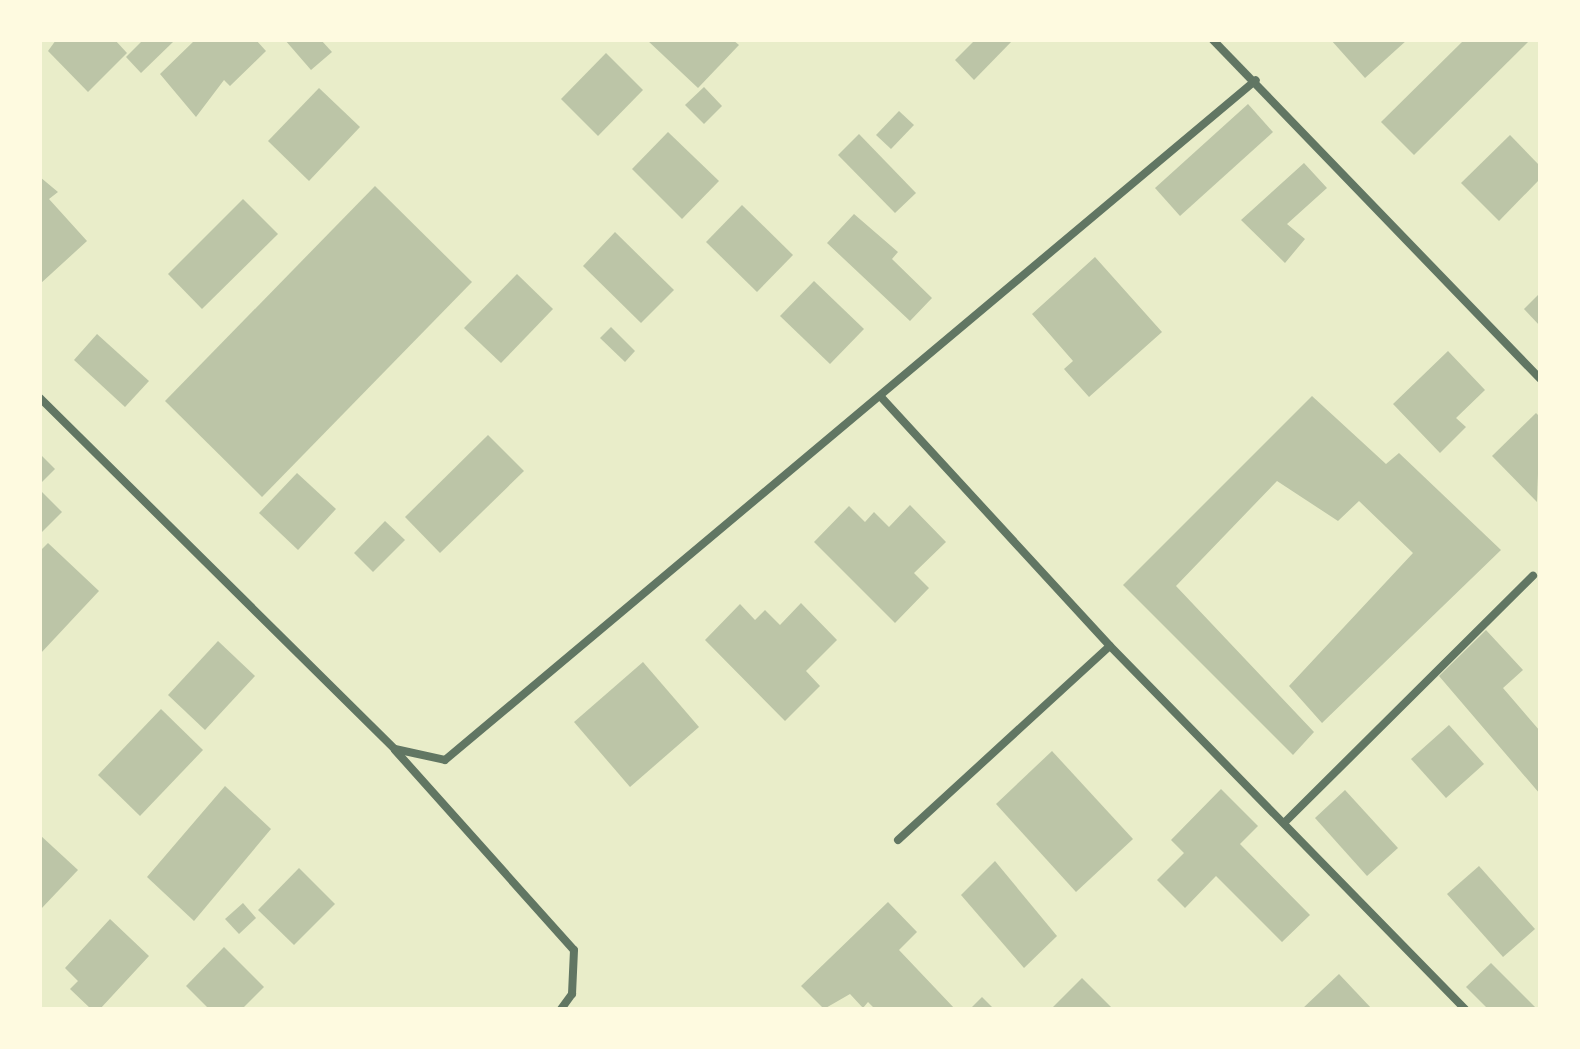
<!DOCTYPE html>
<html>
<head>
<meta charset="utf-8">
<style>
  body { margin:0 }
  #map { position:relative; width:1580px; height:1049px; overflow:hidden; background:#e9edc9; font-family:Lato,sans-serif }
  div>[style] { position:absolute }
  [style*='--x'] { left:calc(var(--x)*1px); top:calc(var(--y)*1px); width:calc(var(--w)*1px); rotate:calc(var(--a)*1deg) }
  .building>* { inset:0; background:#bcc5a7 }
  .minor>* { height:8px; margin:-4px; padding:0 4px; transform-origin:4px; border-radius:4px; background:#617663 }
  span { translate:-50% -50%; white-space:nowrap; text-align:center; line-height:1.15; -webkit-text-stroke:6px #fefae0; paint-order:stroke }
  .frame { position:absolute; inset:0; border:42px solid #fefae0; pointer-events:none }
</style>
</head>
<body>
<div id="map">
  <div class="building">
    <i style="clip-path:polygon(115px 40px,127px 53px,88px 92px,48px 51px,56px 40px)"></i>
    <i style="clip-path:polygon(143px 40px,173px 42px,141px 73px,126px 57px)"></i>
    <i style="clip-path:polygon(195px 40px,256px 40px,266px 51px,230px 86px,224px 80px,196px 117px,160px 74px)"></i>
    <i style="clip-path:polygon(285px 40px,321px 40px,332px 52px,311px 70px)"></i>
    <i style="clip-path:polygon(647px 40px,733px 40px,739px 45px,698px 88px)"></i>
    <i style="clip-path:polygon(975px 40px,1013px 40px,974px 80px,955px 60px)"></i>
    <i style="clip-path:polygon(1331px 40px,1407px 40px,1365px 78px)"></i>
    <i style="clip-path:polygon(1464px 40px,1530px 40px,1414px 155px,1381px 122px)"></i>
    <i style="clip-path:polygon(606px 53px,643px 90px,598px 136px,561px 99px)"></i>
    <i style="clip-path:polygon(704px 87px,722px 106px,704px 124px,685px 105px)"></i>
    <i style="clip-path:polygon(319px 88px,360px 127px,309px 181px,268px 141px)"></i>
    <i style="clip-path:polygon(1248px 104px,1273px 132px,1180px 216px,1155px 188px)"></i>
    <i style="clip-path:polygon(899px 111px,914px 125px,891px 149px,876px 135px)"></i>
    <i style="clip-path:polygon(668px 132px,719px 181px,682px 219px,632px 169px)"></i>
    <i style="clip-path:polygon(859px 134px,916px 193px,895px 213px,838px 155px)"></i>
    <i style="clip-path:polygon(1510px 135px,1540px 166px,1540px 179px,1499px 221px,1461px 183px)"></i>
    <i style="clip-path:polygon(1304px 163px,1327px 188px,1287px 224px,1305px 239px,1285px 263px,1241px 220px)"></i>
    <i style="clip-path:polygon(40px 177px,58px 192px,49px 199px,87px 241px,40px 284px)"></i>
    <i style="clip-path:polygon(375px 186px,472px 282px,262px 497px,165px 401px)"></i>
    <i style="clip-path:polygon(243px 199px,278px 234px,202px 309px,168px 274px)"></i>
    <i style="clip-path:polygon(742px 205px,793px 255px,757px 292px,706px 242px)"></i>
    <i style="clip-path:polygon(854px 214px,898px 252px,892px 259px,932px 298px,910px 321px,827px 243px)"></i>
    <i style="clip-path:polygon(615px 232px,674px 290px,641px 323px,583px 266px)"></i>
    <i style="clip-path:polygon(1095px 257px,1162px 332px,1089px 397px,1064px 369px,1073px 361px,1032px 314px)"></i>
    <i style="clip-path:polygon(517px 274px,553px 309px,501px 363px,464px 328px)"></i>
    <i style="clip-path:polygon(814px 281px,864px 329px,830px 364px,780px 316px)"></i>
    <i style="clip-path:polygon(1540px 293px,1540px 326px,1524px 309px)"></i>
    <i style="clip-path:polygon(611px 327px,635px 351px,625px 362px,600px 338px)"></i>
    <i style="clip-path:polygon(97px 334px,149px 381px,125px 407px,74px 360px)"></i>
    <i style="clip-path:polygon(1448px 351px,1485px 390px,1456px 418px,1466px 427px,1440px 453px,1393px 404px)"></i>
    <i style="clip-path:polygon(1312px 396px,1386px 464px,1399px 453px,1501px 550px,1322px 723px,1289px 686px,1413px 553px,1359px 501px,1338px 521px,1277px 481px,1176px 586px,1314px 732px,1293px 755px,1123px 585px)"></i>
    <i style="clip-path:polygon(1536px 413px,1540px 417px,1537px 502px,1492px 456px)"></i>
    <i style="clip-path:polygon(488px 435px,524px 471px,440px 553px,405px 517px)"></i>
    <i style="clip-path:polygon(40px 454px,55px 469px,40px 484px)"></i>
    <i style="clip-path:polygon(297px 473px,336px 509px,298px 550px,259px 513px)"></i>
    <i style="clip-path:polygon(40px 490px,62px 512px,40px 534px)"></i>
    <i style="clip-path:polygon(910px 505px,946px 542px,914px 573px,929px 588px,895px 623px,814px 542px,849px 506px,865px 522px,874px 512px,889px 527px)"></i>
    <i style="clip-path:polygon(385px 521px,405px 540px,373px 572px,354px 553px)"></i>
    <i style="clip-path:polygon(48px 543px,99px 591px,40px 654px,40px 551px)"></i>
    <i style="clip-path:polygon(801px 603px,837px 640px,806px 671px,820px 686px,785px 721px,705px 640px,740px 604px,755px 620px,765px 610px,780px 625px)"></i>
    <i style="clip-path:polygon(1486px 630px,1523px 670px,1503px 688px,1540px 731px,1540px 794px,1439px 676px)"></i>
    <i style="clip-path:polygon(218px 641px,255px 676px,205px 730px,168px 695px)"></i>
    <i style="clip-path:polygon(643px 662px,699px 727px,630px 787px,574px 722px)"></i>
    <i style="clip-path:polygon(161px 709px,203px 750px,140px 816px,98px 775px)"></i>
    <i style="clip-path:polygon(1449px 725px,1484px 764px,1446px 798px,1411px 759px)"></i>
    <i style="clip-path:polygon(1052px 751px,1133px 839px,1076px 892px,996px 804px)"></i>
    <i style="clip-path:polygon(225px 786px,271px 829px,194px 921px,147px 877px)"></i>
    <i style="clip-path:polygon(1221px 789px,1258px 826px,1240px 844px,1310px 915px,1282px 942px,1216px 876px,1185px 908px,1157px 880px,1184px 853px,1171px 840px)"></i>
    <i style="clip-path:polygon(1345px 790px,1398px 848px,1367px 876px,1315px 818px)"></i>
    <i style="clip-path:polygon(40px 835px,78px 870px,40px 910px)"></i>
    <i style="clip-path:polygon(995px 861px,1057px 936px,1024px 968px,961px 895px)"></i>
    <i style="clip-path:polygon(1479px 866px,1535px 929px,1503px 957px,1447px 894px)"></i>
    <i style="clip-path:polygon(299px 868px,335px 904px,294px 945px,258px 910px)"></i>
    <i style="clip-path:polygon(888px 902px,917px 932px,899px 950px,955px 1009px,875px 1009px,868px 1002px,863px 1008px,850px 994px,824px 1009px,801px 986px)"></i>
    <i style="clip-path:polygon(243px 903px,256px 918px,239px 934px,225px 919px)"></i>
    <i style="clip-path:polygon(110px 919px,149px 956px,100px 1009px,91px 1009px,70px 989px,78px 981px,65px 968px)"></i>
    <i style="clip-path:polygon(224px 947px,264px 987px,242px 1009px,209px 1009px,186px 986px)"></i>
    <i style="clip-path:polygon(1491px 963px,1537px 1009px,1488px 1009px,1466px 987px)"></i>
    <i style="clip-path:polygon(1339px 974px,1372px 1009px,1302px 1009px)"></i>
    <i style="clip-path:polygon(1082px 978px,1113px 1009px,1051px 1009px)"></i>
    <i style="clip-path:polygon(982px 997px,994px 1009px,970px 1009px)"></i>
  </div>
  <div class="minor">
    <i style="--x:1213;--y:40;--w:471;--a:46"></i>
    <i style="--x:881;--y:397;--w:338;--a:47.4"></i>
    <i style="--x:1110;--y:646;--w:508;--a:45.64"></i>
    <i style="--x:40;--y:398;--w:499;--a:44.7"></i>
    <i style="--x:395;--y:749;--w:51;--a:12.4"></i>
    <i style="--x:445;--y:760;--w:1058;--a:-39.98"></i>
    <i style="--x:395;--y:750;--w:268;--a:48.2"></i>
    <i style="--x:574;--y:950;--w:44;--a:92.6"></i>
    <i style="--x:572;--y:994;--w:19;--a:126"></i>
    <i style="--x:1284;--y:823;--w:351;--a:-44.8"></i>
    <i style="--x:898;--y:840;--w:287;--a:-42.5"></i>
  </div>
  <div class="frame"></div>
</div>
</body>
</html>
